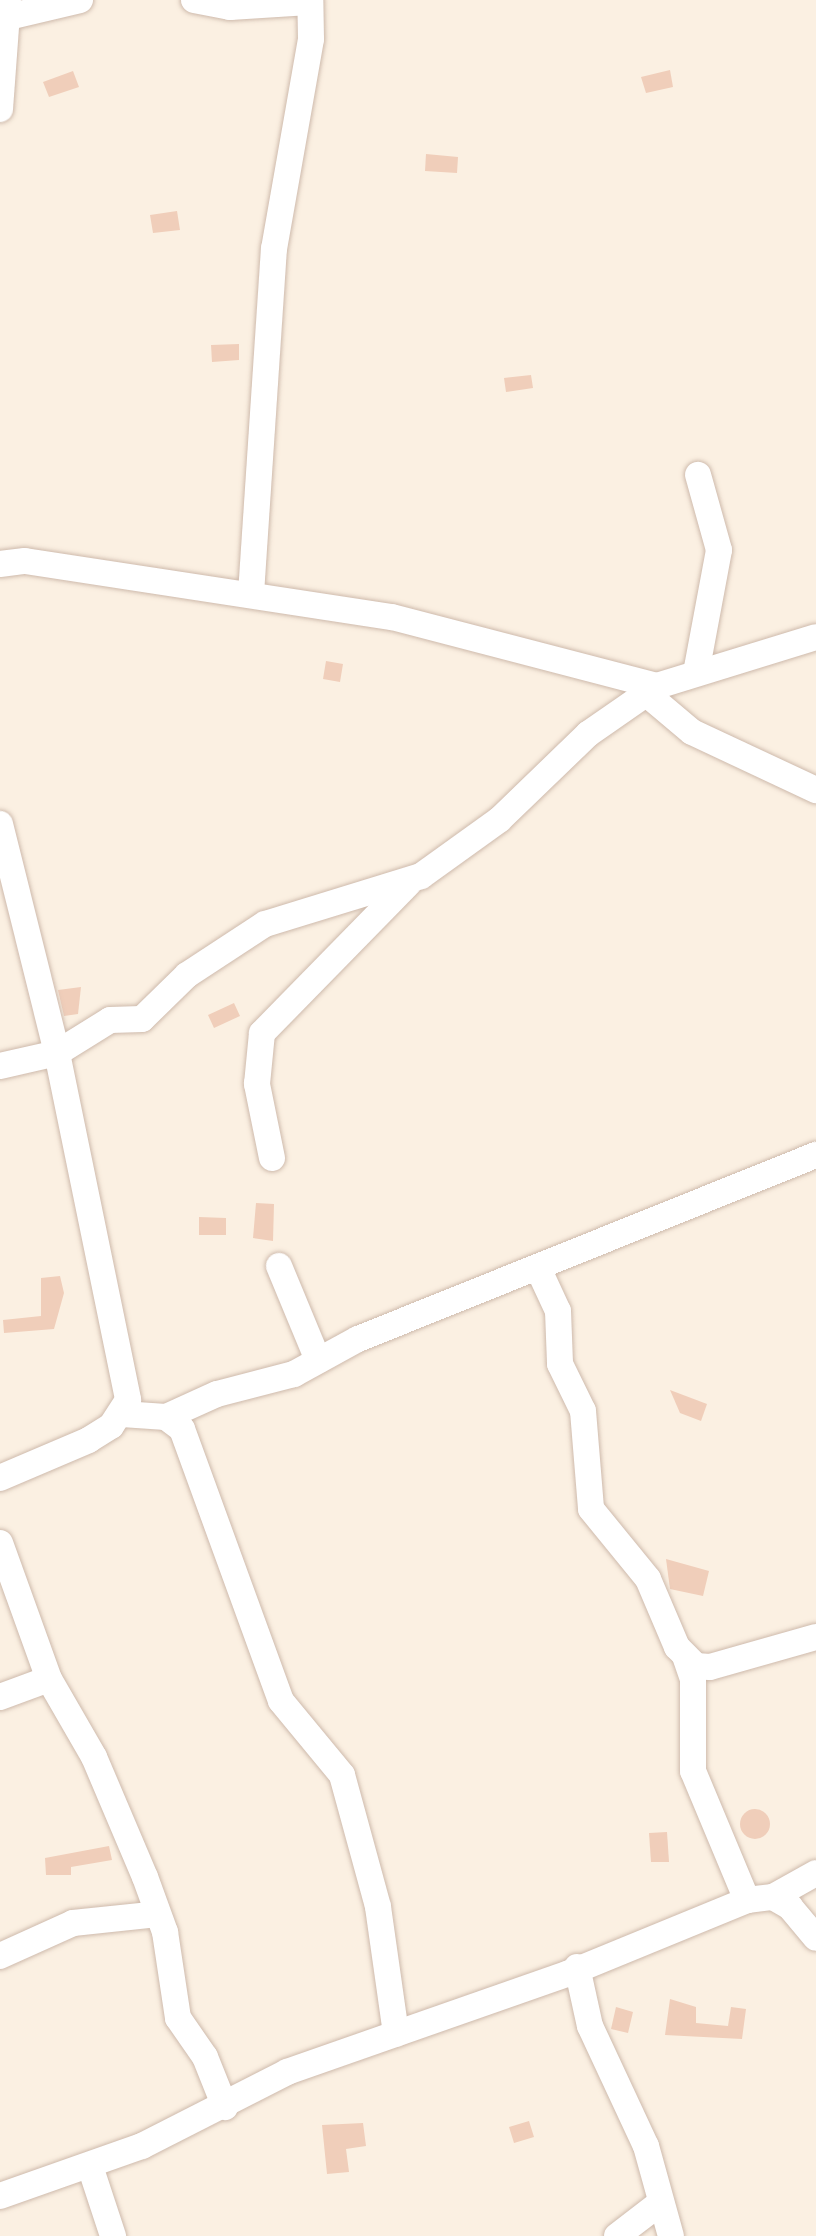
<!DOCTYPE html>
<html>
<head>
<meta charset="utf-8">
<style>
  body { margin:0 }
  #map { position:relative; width:816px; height:2236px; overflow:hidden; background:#fbf0e2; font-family:Karla,sans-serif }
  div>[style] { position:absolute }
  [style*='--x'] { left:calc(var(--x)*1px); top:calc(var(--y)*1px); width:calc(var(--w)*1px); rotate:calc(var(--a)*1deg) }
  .building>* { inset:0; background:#f0ceba }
  .round { border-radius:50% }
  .roads { filter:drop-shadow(0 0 2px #cebaac) drop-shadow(0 0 2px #cebaac) }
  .minor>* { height:26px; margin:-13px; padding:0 13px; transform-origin:13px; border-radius:13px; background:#fff }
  span { translate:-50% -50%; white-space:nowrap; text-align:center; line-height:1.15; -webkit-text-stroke:6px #fef5e8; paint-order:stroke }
</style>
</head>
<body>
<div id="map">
  <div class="building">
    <i style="clip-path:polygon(670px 70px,673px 87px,646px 93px,641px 77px)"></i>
    <i style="clip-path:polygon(73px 71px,79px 87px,49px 97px,43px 82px)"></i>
    <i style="clip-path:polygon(426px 154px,458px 157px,457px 173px,425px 171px)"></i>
    <i style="clip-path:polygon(177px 211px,180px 230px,153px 233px,150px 215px)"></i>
    <i style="clip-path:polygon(239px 344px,239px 360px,212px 362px,211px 345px)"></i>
    <i style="clip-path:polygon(531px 375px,533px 388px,506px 392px,504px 378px)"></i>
    <i style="clip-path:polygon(326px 661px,343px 664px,340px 682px,323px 679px)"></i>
    <i style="clip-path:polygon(81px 987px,78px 1014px,64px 1016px,58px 990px)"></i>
    <i style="clip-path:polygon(234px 1003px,240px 1016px,214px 1028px,208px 1015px)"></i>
    <i style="clip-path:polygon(256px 1203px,274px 1204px,273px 1241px,253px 1238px)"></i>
    <i style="clip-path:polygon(199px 1217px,226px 1218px,226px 1235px,199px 1235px)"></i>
    <i style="clip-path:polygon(60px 1276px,64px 1293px,54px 1329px,4px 1333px,3px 1320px,41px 1316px,41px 1278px)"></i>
    <i style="clip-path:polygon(670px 1390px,707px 1404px,701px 1421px,680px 1413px)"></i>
    <i style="clip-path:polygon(666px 1559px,709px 1571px,703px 1596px,670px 1589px)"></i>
    <i class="round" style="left:740px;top:1809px;width:30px;height:30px"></i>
    <i style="clip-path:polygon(667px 1832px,669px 1862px,651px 1862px,649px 1833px)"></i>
    <i style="clip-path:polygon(109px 1846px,112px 1860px,71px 1867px,71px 1875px,46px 1875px,45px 1858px)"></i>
    <i style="clip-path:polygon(670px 1999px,696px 2007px,696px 2023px,728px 2026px,731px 2007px,746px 2009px,742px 2039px,665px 2035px)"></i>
    <i style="clip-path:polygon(616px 2007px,633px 2012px,628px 2033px,611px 2029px)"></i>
    <i style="clip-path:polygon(529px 2121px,534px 2137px,514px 2143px,509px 2127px)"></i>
    <i style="clip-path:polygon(363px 2123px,366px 2146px,346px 2149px,349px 2172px,327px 2174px,322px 2125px)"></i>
  </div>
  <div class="roads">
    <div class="minor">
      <i style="--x:194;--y:0;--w:37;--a:11"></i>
      <i style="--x:230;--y:7;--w:79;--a:-3.6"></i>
      <i style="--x:8;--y:17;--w:74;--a:-13.3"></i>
      <i style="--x:0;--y:109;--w:109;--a:-85.8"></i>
      <i style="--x:0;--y:564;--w:25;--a:-7"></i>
      <i style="--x:25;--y:561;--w:371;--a:8.7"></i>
      <i style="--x:392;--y:617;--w:274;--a:14.6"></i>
      <i style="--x:657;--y:686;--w:166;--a:-17.1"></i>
      <i style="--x:251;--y:594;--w:346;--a:-86.2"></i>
      <i style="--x:274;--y:249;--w:213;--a:-80"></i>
      <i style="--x:311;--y:39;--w:39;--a:-91"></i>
      <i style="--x:696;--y:673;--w:125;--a:-79.4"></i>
      <i style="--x:719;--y:550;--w:78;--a:-105.6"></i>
      <i style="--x:648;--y:695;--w:57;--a:40.1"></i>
      <i style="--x:692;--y:732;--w:137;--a:25.1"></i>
      <i style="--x:0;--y:824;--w:236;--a:76"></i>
      <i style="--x:57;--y:1053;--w:354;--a:78.4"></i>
      <i style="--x:128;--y:1400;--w:31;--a:123"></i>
      <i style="--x:111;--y:1426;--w:26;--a:148"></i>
      <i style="--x:89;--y:1440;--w:97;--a:156.9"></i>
      <i style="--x:0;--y:1066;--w:58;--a:-12.8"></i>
      <i style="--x:57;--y:1053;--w:62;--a:-31.9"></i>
      <i style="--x:110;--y:1020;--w:32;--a:-2"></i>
      <i style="--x:142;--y:1019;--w:63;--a:-44.4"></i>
      <i style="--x:187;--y:975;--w:93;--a:-33.2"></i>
      <i style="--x:265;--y:924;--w:163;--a:-17.1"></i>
      <i style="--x:421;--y:876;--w:96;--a:-35.7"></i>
      <i style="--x:499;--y:820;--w:124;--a:-44"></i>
      <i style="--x:588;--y:734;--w:84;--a:-34.8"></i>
      <i style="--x:272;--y:1158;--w:76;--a:-101.5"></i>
      <i style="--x:257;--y:1084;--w:51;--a:-84.4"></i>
      <i style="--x:262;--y:1033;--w:209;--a:-45.6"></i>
      <i style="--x:279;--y:1266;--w:102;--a:67.5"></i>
      <i style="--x:538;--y:1268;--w:47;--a:65.1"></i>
      <i style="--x:558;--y:1311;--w:53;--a:87.8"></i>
      <i style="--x:560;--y:1364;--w:52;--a:63.9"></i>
      <i style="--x:583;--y:1411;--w:98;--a:85.3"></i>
      <i style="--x:591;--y:1509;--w:90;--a:50.8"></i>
      <i style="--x:648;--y:1579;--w:74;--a:66.9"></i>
      <i style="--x:677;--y:1647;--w:27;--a:45"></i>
      <i style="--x:696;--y:1666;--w:14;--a:4"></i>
      <i style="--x:710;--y:1667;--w:110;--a:-15.8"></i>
      <i style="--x:122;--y:1414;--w:44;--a:3.9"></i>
      <i style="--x:166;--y:1417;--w:20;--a:37"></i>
      <i style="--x:182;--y:1429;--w:289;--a:70"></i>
      <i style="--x:281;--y:1701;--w:96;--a:50.5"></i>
      <i style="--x:342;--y:1775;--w:137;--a:74.7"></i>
      <i style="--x:378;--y:1907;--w:128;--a:81.9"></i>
      <i style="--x:166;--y:1417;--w:56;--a:-24.3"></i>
      <i style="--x:217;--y:1394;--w:80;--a:-14.6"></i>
      <i style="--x:294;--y:1374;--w:73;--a:-28.7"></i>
      <i style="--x:358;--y:1339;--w:494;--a:-21.9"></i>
      <i style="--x:0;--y:1543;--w:145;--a:70.2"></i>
      <i style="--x:49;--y:1679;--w:90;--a:60"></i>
      <i style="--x:94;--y:1757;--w:130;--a:67"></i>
      <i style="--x:145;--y:1877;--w:59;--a:70"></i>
      <i style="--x:165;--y:1932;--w:87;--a:81.4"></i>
      <i style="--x:178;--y:2018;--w:47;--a:55.3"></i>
      <i style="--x:205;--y:2057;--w:54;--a:68.2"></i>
      <i style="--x:685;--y:1656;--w:24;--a:71"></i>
      <i style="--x:693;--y:1679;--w:92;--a:90"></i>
      <i style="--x:693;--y:1771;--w:140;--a:67.3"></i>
      <i style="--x:0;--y:1697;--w:52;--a:-20.2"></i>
      <i style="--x:773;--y:1897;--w:49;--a:-29.2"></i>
      <i style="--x:0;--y:1956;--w:80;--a:-24.3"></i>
      <i style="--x:73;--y:1923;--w:85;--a:-6"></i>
      <i style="--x:577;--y:1967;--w:60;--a:77.6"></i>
      <i style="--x:590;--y:2026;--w:132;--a:65"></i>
      <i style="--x:646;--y:2146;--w:93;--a:74.5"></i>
      <i style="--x:90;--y:2166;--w:74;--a:71.8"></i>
      <i style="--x:0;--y:2196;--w:151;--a:-19.4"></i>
      <i style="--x:142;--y:2146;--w:163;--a:-27"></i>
      <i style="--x:287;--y:2072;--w:297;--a:-19.3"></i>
      <i style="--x:567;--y:1974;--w:195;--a:-22.3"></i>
      <i style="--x:747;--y:1900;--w:26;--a:-7"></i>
      <i style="--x:773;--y:1897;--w:20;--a:30"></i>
      <i style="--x:790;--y:1907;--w:40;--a:50"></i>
      <i style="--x:617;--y:2236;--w:54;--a:-37.5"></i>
    </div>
  </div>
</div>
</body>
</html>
